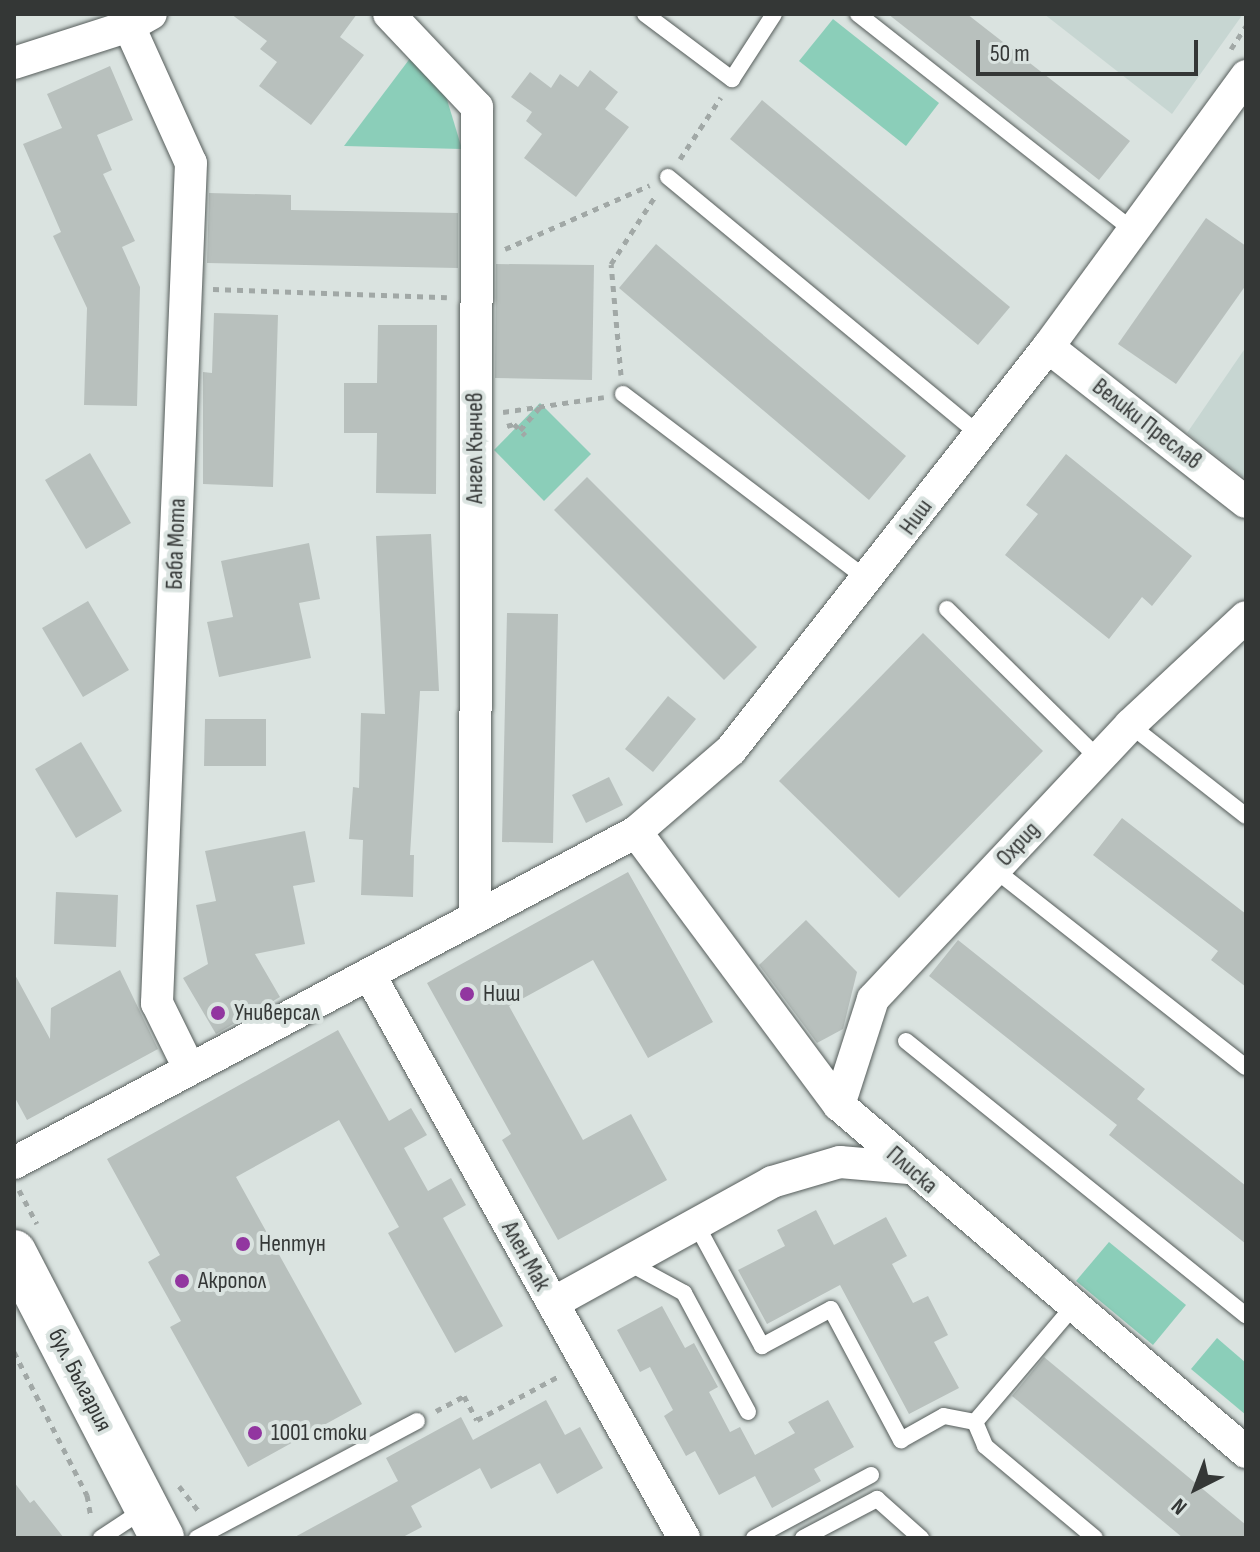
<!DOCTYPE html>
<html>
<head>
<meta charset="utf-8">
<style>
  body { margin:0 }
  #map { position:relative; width:1260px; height:1552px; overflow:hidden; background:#dae3e0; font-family:"Sofia Sans Condensed",sans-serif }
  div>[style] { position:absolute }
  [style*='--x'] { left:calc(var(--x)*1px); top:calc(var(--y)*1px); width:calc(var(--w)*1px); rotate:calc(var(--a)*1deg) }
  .built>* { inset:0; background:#c7d6d2 }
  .green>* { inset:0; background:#8bceb9 }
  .building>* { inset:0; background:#b8c0bd }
  .path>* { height:5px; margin-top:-2.5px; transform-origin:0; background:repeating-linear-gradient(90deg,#a1a8a6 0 6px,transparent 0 12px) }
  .roads { filter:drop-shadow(0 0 2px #565d5b) drop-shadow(0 0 2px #565d5b) }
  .lane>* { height:16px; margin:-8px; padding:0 8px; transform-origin:8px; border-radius:8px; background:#fff }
  .street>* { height:32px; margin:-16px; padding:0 16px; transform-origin:16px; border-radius:16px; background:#fff }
  .secondary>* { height:44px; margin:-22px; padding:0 22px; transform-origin:22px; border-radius:22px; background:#fff }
  .dots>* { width:22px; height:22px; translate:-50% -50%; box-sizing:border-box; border:4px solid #dae3e0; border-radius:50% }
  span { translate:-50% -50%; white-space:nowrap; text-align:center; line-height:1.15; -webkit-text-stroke:8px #dae3e0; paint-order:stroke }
  .street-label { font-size:24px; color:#343736 }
  .poi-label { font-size:24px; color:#343736 }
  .left { translate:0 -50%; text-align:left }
  .frame { position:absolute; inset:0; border:16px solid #343736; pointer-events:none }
  .north { position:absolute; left:1156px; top:1448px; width:80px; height:80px; -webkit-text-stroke:6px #dae3e0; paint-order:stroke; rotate:222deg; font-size:22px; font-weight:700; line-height:32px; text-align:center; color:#343736 }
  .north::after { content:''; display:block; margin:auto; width:28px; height:36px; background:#343736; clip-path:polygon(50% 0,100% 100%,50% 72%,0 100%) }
  .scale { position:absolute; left:976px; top:40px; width:222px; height:36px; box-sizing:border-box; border:4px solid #343736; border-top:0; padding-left:10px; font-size:24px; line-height:28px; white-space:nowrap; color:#343736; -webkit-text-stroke:6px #dae3e0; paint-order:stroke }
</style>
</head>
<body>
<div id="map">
  <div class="built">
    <i style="clip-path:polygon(1044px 14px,1243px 14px,1172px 114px)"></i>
    <i style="clip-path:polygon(1246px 347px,1246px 479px,1187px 433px)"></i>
  </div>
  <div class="green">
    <i style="clip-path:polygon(833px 19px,939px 103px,906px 146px,799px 61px)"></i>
    <i style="clip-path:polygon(411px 57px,445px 93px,462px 149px,344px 146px)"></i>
    <i style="clip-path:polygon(540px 403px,591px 454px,544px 501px,494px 450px)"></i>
    <i style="clip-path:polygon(1109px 1242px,1186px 1305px,1153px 1345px,1076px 1281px)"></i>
    <i style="clip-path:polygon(1217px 1338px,1246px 1363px,1246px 1415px,1191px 1369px)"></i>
  </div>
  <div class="building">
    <i style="clip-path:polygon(231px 14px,357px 14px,340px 37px,364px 55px,311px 125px,259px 86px,277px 62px,260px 49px,267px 41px)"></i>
    <i style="clip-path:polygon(888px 14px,967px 14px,1130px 141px,1099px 180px)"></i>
    <i style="clip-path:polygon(110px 66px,133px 120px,97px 135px,112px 170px,103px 174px,135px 241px,122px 247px,140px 287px,137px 406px,84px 405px,87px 308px,53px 236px,61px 232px,23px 144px,62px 128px,47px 94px)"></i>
    <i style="clip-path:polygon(590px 70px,618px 92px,605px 109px,629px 127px,576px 197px,524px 158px,542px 134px,526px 121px,532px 112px,511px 97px,530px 72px,551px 88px,560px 74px,578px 87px)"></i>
    <i style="clip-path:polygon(762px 100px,1010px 307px,978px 345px,730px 139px)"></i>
    <i style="clip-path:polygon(209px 193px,291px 195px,291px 210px,458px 213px,458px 268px,207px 263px)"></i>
    <i style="clip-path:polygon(1206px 218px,1246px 246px,1246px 285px,1176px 384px,1118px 344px)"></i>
    <i style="clip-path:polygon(656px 244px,906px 456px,869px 500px,619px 288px)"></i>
    <i style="clip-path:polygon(496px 264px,594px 265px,592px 380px,495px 378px)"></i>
    <i style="clip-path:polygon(214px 313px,278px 315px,273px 487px,203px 484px,203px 372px,212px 373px)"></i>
    <i style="clip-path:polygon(378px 325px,437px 325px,436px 494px,376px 493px,377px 433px,344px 433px,344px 383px,377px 383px)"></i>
    <i style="clip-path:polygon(90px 453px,131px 523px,86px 549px,45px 480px)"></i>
    <i style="clip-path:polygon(1066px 454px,1192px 556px,1152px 606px,1142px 597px,1109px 639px,1005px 555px,1038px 514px,1026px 505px)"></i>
    <i style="clip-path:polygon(587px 477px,757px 647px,724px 680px,554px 510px)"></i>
    <i style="clip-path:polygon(431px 534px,439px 691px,420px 691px,410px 855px,414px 855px,413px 897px,361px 895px,363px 840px,349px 839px,353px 787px,359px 788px,361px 713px,385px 714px,376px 536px)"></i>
    <i style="clip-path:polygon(309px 543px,320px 599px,299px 603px,311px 658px,219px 677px,207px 622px,233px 617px,221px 561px)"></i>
    <i style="clip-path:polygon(88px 601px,129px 670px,83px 697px,42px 628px)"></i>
    <i style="clip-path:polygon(507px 613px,558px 614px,553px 843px,502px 842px)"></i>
    <i style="clip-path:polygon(923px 633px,1043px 751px,899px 898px,779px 781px)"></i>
    <i style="clip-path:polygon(668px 696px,696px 719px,653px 772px,625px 749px)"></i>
    <i style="clip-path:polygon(205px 719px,266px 719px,266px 766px,204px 766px)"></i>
    <i style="clip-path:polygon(81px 742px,122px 811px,76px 838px,35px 769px)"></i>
    <i style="clip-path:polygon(609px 777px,623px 805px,586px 823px,572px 795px)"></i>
    <i style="clip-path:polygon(1122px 818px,1246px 914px,1246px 987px,1211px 960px,1218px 951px,1093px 855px)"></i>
    <i style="clip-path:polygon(305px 831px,315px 882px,293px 886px,305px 944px,255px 954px,280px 997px,216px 1034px,183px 978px,208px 964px,196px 905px,216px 901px,205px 851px)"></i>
    <i style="clip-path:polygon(628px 872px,713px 1022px,648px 1058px,593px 960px,509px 1006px,583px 1140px,631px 1114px,667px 1180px,558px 1240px,502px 1140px,511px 1134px,427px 983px)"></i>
    <i style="clip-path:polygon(56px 892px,118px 895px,116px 947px,54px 944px)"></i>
    <i style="clip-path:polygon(806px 920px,857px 972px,843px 1029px,817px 1043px,759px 965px)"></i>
    <i style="clip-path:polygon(958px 940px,1145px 1089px,1137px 1099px,1246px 1186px,1246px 1244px,1109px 1135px,1117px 1125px,929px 976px)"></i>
    <i style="clip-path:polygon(120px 970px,158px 1049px,27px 1120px,14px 1096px,14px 973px,50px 1039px,51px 1008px)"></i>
    <i style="clip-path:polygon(338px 1030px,389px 1121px,411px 1108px,427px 1135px,404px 1148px,428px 1191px,451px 1178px,466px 1205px,443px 1218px,503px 1326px,455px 1353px,388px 1233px,399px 1227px,339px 1120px,236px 1177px,362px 1404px,248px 1467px,170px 1327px,181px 1321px,148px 1262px,160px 1255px,107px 1159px)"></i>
    <i style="clip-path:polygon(816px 1210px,834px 1245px,886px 1217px,907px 1256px,892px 1264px,913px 1303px,928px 1296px,948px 1335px,934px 1342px,959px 1388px,909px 1414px,840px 1285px,767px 1324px,738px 1270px,785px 1246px,777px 1230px)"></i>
    <i style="clip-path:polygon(662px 1306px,685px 1348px,694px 1343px,718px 1387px,709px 1392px,730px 1432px,740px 1427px,755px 1455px,795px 1433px,788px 1422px,828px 1400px,854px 1447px,814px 1469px,821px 1481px,772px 1508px,755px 1476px,719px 1495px,695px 1451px,686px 1456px,664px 1416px,673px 1410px,650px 1367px,640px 1372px,617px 1330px)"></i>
    <i style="clip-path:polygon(1044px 1357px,1246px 1525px,1246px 1538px,1183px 1538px,1012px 1396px)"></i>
    <i style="clip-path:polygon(546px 1400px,565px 1435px,580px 1427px,603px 1468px,557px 1494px,540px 1463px,491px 1489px,480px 1468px,411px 1506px,422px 1527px,401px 1538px,293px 1538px,398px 1481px,386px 1458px,461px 1417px,473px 1440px)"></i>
    <i style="clip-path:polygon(14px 1482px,30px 1503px,34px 1500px,64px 1538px,14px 1538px)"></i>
  </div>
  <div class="path">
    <i style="--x:1231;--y:49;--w:27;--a:-57"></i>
    <i style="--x:680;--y:159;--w:74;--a:-56.5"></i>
    <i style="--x:505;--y:249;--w:158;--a:-23.8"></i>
    <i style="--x:213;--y:289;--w:234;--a:2"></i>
    <i style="--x:621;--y:375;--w:111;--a:-95.1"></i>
    <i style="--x:611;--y:264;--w:82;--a:-56.9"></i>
    <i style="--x:503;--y:412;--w:102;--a:-8.4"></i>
    <i style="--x:507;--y:426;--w:7;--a:-16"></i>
    <i style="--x:514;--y:424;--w:16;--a:45"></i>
    <i style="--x:520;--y:430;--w:30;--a:-49"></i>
    <i style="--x:19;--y:1190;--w:38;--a:62"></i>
    <i style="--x:14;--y:1352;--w:161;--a:63"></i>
    <i style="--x:87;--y:1495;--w:22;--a:80"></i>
    <i style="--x:436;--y:1411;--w:32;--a:-28"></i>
    <i style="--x:464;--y:1396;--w:27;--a:62"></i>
    <i style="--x:477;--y:1420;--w:95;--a:-28.2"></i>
    <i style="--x:179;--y:1486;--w:34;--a:52"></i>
  </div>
  <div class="roads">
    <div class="lane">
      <i style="--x:645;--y:14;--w:109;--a:36.8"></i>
      <i style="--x:732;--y:79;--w:77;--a:-57.1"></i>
      <i style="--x:858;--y:14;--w:349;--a:38.2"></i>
      <i style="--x:668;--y:177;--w:401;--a:39.6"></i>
      <i style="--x:623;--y:394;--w:309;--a:37.2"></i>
      <i style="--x:947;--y:609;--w:212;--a:44.6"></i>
      <i style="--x:1130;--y:725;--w:147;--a:38.1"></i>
      <i style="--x:994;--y:869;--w:320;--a:38.2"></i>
      <i style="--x:906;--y:1041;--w:437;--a:38.9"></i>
      <i style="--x:696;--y:1224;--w:139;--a:61.6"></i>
      <i style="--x:762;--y:1346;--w:78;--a:-28.2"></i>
      <i style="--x:831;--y:1309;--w:149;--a:61.9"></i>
      <i style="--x:901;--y:1440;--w:49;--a:-29.2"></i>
      <i style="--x:944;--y:1416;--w:32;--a:11"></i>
      <i style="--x:975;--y:1422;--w:150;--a:-49.6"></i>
      <i style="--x:627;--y:1262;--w:65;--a:28.5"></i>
      <i style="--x:684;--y:1293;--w:135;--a:61.7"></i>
      <i style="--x:975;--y:1422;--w:26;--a:67"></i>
      <i style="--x:985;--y:1446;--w:143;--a:39.9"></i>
      <i style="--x:101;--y:1538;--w:53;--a:-33.4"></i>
      <i style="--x:197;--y:1538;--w:249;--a:-28"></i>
      <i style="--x:754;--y:1538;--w:133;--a:-28.3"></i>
      <i style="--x:803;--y:1538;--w:84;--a:-27.8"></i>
      <i style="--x:877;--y:1499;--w:59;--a:41.6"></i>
    </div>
    <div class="street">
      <i style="--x:389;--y:14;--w:128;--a:46.6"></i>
      <i style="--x:477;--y:107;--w:811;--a:90.14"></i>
      <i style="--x:129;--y:26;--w:150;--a:65.7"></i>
      <i style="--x:191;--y:163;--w:841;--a:92.32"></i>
      <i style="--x:157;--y:1003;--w:72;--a:63.8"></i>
      <i style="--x:14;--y:63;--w:121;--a:-17.8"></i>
      <i style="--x:129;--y:26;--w:25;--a:-29"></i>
      <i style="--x:1048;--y:347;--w:251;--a:38.1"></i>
      <i style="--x:636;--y:832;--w:340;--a:53.4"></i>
      <i style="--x:839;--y:1105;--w:535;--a:40.45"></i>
      <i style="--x:369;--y:974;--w:646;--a:60.82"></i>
      <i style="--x:839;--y:1105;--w:111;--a:-72.2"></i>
      <i style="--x:873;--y:999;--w:376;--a:-46.8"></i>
      <i style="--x:1130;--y:725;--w:158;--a:-43"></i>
      <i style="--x:14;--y:1163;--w:705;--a:-28.02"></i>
      <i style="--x:636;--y:832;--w:125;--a:-40.8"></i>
      <i style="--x:731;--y:750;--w:513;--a:-51.81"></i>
      <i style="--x:1048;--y:347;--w:336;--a:-53.8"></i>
      <i style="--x:553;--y:1303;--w:250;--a:-28.9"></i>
      <i style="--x:772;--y:1182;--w:71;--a:-16.4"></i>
      <i style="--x:840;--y:1162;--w:69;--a:5"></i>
    </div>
    <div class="secondary">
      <i style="--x:14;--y:1252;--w:322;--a:62.6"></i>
    </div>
  </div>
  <div class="dots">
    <i style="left:467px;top:994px;background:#9236a0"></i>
    <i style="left:218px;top:1013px;background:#9236a0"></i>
    <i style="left:243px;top:1244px;background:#9236a0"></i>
    <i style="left:182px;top:1281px;background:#9236a0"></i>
    <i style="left:255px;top:1433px;background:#9236a0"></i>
  </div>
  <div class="street-label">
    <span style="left:1147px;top:424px;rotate:38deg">Велики Преслав</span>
    <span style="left:475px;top:448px;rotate:-90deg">Ангел Кънчев</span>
    <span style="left:916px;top:517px;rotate:-54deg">Ниш</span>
    <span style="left:176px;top:544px;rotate:-88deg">Баба Мота</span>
    <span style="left:1018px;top:844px;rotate:-47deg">Охрид</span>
    <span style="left:912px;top:1170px;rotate:41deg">Плиска</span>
    <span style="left:526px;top:1256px;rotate:61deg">Ален Мак</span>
    <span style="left:80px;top:1380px;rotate:63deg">бул. България</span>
  </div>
  <div class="poi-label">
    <span class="left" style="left:483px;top:994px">Ниш</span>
    <span class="left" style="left:234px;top:1013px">Универсал</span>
    <span class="left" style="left:259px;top:1244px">Нептун</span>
    <span class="left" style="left:198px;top:1281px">Акропол</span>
    <span class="left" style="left:271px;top:1433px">1001 стоки</span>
  </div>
  <div class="frame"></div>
  <div class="north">N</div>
  <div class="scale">50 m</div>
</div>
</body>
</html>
